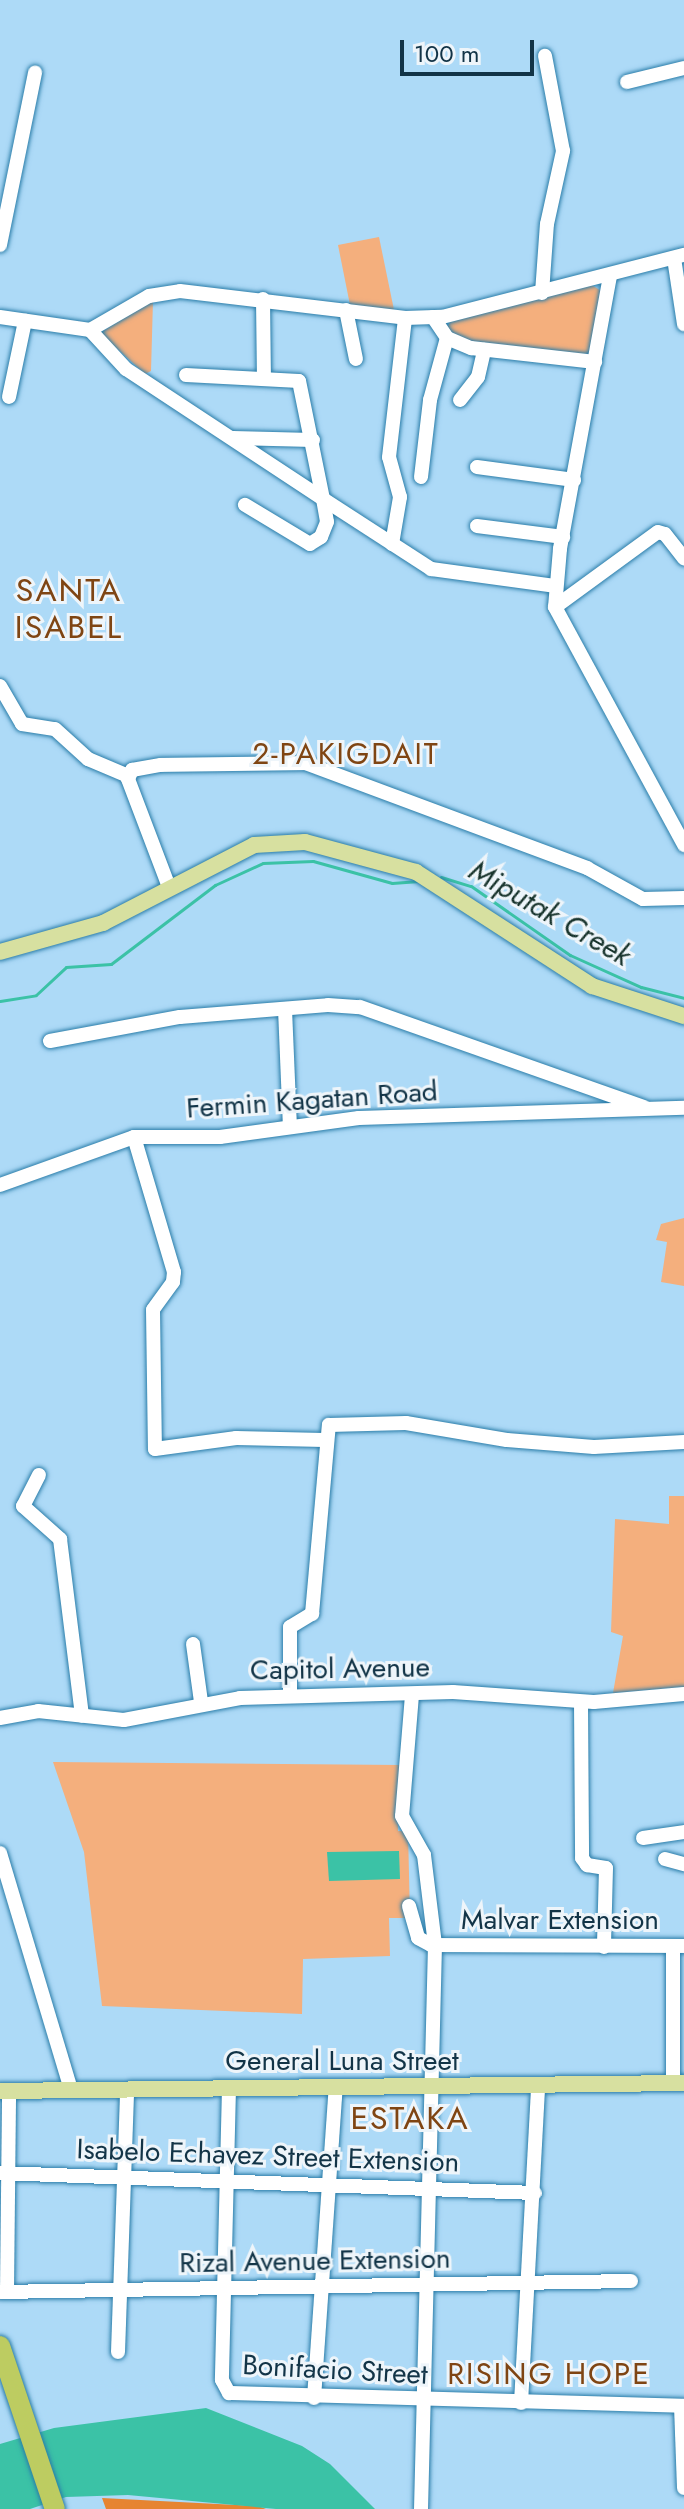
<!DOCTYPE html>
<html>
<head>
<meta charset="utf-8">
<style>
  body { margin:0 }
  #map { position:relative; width:684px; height:2509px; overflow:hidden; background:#addaf7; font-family:Jost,sans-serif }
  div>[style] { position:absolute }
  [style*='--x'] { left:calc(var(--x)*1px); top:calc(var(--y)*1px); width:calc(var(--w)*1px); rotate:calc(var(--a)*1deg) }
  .green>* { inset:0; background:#f4af7d }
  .forest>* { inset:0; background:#e68431 }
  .water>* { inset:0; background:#3bc2a6 }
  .stream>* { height:3px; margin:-1.5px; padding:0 1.5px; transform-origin:1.5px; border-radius:1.5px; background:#3bc2a6 }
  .roads { filter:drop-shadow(0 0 2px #2a7da9) drop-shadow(0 0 2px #2a7da9) }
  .minor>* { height:14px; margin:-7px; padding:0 7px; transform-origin:7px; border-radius:7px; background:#fff }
  .major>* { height:16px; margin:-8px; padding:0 8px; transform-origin:8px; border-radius:8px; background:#d7e0a0 }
  .highway>* { height:20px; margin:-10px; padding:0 10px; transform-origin:10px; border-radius:10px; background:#bdcc61 }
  span { translate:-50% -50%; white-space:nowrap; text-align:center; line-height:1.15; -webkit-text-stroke:6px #eef5fa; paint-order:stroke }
  .street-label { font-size:28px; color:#123447 }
  .neighbourhood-label { font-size:30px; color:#7f4513; letter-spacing:2px }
  .water-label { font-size:30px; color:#17332c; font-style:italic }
  .quarter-label { font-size:32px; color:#7f4513; letter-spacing:2px }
  .scale { position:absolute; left:400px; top:40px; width:134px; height:36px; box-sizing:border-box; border:4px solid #123447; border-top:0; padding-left:10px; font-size:24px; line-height:28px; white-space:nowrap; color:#123447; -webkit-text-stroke:6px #eef5fa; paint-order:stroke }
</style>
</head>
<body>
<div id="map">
  <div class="green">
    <i style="clip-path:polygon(379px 237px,394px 310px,350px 305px,338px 245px)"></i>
    <i style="clip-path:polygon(590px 284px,603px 292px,589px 355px,485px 348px,446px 331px,450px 321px)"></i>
    <i style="clip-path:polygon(153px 300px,151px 371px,145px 374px,100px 333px)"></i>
    <i style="clip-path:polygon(684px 1218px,684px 1286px,661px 1282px,667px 1242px,656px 1240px,661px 1224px)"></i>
    <i style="clip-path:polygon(669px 1496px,684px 1496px,684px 1687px,613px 1693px,623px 1636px,611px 1632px,615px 1519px,669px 1524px)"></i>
    <i style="clip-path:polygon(53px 1762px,401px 1765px,398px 1831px,408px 1831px,410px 1918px,389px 1918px,390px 1956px,303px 1959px,302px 2014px,102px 2006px,84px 1852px)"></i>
  </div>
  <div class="forest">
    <i style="clip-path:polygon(102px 2498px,258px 2506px,266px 2509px,106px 2509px)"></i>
  </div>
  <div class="water">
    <i style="clip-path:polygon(399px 1851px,400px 1879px,329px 1881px,327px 1852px)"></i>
    <i style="clip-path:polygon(206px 2408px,302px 2446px,330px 2464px,375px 2509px,276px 2509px,128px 2495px,66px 2497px,30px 2509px,0 2509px,0 2444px,54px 2428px)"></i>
  </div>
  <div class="stream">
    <i style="--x:441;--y:877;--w:31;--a:17"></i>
    <i style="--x:471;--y:886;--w:121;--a:34.9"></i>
    <i style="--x:570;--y:955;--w:78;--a:24.3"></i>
    <i style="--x:641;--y:987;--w:44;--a:14.3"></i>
    <i style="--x:0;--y:1001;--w:36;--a:-9"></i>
    <i style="--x:36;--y:995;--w:41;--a:-43"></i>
    <i style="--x:66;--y:967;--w:45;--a:-3.8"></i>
    <i style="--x:111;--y:964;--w:131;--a:-37.2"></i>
    <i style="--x:215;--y:885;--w:53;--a:-24.6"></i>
    <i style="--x:263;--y:863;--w:50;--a:-2.3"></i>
    <i style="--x:313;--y:861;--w:82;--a:15.6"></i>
    <i style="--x:392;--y:883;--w:27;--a:-4"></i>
  </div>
  <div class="roads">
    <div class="minor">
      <i style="--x:627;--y:82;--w:59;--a:-13.8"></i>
      <i style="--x:0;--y:245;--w:176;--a:-78.5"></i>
      <i style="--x:674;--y:258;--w:67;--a:81.4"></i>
      <i style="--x:610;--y:276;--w:278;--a:100.4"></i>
      <i style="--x:560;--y:549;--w:58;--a:94.9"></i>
      <i style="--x:555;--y:607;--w:271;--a:61.5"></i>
      <i style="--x:542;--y:293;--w:69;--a:-85.9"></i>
      <i style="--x:547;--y:224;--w:75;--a:-77.6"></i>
      <i style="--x:563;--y:151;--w:97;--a:-100.7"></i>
      <i style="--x:263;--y:299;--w:79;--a:89.3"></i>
      <i style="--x:346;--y:310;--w:50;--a:78.5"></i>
      <i style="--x:0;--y:317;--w:91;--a:8.2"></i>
      <i style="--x:90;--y:330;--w:68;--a:-30"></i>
      <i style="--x:149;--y:296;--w:31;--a:-9"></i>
      <i style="--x:180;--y:291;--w:227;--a:6.8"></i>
      <i style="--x:405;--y:318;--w:37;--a:-2"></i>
      <i style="--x:442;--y:317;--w:250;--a:-14.4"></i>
      <i style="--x:433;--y:317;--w:25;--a:56"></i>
      <i style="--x:447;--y:338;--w:26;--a:23"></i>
      <i style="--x:471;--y:348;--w:125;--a:6.4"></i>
      <i style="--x:90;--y:330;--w:53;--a:47.3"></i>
      <i style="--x:126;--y:369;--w:236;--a:33.4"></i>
      <i style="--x:323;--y:499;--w:23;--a:80"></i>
      <i style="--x:327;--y:522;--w:16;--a:112"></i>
      <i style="--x:321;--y:537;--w:13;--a:148"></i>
      <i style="--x:310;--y:544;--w:76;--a:-149"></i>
      <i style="--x:186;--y:375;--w:113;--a:3"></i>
      <i style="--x:299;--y:381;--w:120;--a:78.5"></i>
      <i style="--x:323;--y:499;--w:129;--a:32.9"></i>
      <i style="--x:431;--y:569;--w:125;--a:7.8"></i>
      <i style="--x:9;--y:397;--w:78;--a:-78.1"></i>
      <i style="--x:460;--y:400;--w:29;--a:-52"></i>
      <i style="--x:478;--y:377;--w:28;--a:-77"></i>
      <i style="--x:233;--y:438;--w:80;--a:1.4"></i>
      <i style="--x:477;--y:467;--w:98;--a:7.6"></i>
      <i style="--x:421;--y:477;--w:78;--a:-83.3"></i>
      <i style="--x:430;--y:400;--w:64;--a:-74.7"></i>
      <i style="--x:477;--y:526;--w:87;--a:7.3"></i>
      <i style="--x:392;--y:544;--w:48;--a:-80.3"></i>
      <i style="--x:400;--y:497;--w:41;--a:-105.4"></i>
      <i style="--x:389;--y:457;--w:140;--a:-83.4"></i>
      <i style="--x:555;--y:607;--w:127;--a:-36.1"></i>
      <i style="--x:658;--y:532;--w:7;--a:16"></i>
      <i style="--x:665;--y:534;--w:31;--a:52"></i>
      <i style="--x:0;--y:686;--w:44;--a:59.9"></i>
      <i style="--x:22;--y:724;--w:33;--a:9"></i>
      <i style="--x:55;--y:729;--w:45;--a:42.3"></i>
      <i style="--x:88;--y:759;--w:43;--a:23"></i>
      <i style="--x:169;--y:887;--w:116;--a:-110.8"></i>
      <i style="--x:128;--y:779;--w:10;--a:-66"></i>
      <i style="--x:132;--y:770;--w:29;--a:-10"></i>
      <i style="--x:161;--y:765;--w:144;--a:-0.8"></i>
      <i style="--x:305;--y:763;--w:301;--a:20.4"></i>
      <i style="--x:587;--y:868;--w:64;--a:29"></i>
      <i style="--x:643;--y:899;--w:41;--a:-1.4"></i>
      <i style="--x:285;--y:1009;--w:117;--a:87.6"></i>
      <i style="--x:50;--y:1041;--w:132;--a:-10.5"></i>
      <i style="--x:180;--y:1017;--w:148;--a:-4.6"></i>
      <i style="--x:328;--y:1005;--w:32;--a:4"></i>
      <i style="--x:360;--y:1007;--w:301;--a:19.4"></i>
      <i style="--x:134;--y:1137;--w:141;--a:73.5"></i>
      <i style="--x:174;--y:1272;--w:10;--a:96"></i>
      <i style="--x:173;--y:1282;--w:34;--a:126"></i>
      <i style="--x:153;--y:1310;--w:139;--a:89.2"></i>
      <i style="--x:155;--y:1449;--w:82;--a:-7.7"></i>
      <i style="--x:236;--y:1438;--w:88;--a:1.3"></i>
      <i style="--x:0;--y:1185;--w:142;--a:-19.7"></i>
      <i style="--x:134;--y:1137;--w:86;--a:0"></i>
      <i style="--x:220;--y:1137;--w:140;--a:-7.8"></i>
      <i style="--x:359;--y:1118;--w:325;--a:-1.8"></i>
      <i style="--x:39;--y:1475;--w:35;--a:117"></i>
      <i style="--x:23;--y:1506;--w:50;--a:41.7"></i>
      <i style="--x:60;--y:1539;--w:178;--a:82.9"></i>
      <i style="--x:193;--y:1644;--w:59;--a:82.1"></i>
      <i style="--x:412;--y:1695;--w:121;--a:94.7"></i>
      <i style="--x:402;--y:1816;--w:45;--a:60.6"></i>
      <i style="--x:424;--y:1855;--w:91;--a:83"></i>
      <i style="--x:435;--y:1945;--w:564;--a:91.42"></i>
      <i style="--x:290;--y:1696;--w:69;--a:-90"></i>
      <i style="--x:290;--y:1627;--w:26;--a:-31"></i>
      <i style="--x:312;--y:1614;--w:190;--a:-84.9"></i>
      <i style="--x:329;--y:1425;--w:77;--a:-1.5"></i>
      <i style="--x:406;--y:1423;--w:102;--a:9.6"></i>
      <i style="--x:507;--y:1440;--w:87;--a:4.6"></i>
      <i style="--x:594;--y:1447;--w:90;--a:-3.2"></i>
      <i style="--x:581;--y:1702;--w:156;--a:89.6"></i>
      <i style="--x:582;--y:1858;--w:9;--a:54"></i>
      <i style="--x:587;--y:1865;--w:19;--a:9"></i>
      <i style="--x:606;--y:1868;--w:79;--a:91.5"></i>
      <i style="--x:0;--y:1718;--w:39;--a:-10"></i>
      <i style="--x:38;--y:1711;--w:86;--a:6"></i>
      <i style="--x:124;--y:1720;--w:118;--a:-10.7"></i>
      <i style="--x:240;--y:1698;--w:213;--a:-1.6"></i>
      <i style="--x:453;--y:1692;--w:141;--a:4.1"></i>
      <i style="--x:594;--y:1702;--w:90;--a:-5.1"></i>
      <i style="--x:643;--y:1838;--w:41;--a:-8.3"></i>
      <i style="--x:0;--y:1853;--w:247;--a:73.3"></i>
      <i style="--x:665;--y:1859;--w:20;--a:15"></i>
      <i style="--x:409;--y:1906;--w:33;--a:74"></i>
      <i style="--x:418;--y:1938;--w:15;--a:28"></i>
      <i style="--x:431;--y:1945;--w:253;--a:0.2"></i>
      <i style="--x:673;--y:2083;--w:137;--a:-90"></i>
      <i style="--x:229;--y:2088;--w:292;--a:91.4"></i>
      <i style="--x:222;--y:2380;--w:15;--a:62"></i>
      <i style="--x:229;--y:2393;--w:455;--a:1.6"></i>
      <i style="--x:0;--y:2173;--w:535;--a:2.14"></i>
      <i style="--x:7;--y:2291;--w:201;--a:-89.4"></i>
      <i style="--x:0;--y:2292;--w:631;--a:-1"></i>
      <i style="--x:118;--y:2352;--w:263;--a:-88"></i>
      <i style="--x:314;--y:2398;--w:312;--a:-86"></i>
      <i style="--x:521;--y:2403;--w:317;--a:-86.9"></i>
      <i style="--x:681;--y:2406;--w:82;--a:87.9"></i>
    </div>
    <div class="major">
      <i style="--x:0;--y:952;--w:107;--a:-15.7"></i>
      <i style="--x:103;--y:923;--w:170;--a:-27.3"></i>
      <i style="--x:254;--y:845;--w:51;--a:-3.4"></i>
      <i style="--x:305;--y:842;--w:115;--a:15.1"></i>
      <i style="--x:416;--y:872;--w:210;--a:32.9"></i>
      <i style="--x:592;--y:986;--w:97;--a:18.1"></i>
      <i style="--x:0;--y:2091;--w:684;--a:-0.67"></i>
    </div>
    <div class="highway">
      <i style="--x:0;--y:2346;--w:172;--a:71.4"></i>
    </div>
  </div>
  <div class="street-label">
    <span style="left:312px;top:1100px;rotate:-4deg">Fermin Kagatan Road</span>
    <span style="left:340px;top:1669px;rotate:-1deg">Capitol Avenue</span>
    <span style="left:560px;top:1920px">Malvar Extension</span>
    <span style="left:342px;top:2061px">General Luna Street</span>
    <span style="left:268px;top:2156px;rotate:2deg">Isabelo Echavez Street Extension</span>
    <span style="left:315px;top:2261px;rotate:-1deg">Rizal Avenue Extension</span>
    <span style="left:335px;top:2370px;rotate:3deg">Bonifacio Street</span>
  </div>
  <div class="neighbourhood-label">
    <span style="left:346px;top:754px">2-PAKIGDAIT</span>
    <span style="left:549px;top:2374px">RISING HOPE</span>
  </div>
  <div class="water-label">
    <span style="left:550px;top:913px;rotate:30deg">Miputak Creek</span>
  </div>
  <div class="quarter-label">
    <span style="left:69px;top:609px">SANTA<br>ISABEL</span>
    <span style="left:410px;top:2118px">ESTAKA</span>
  </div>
  <div class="scale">100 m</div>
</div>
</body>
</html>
